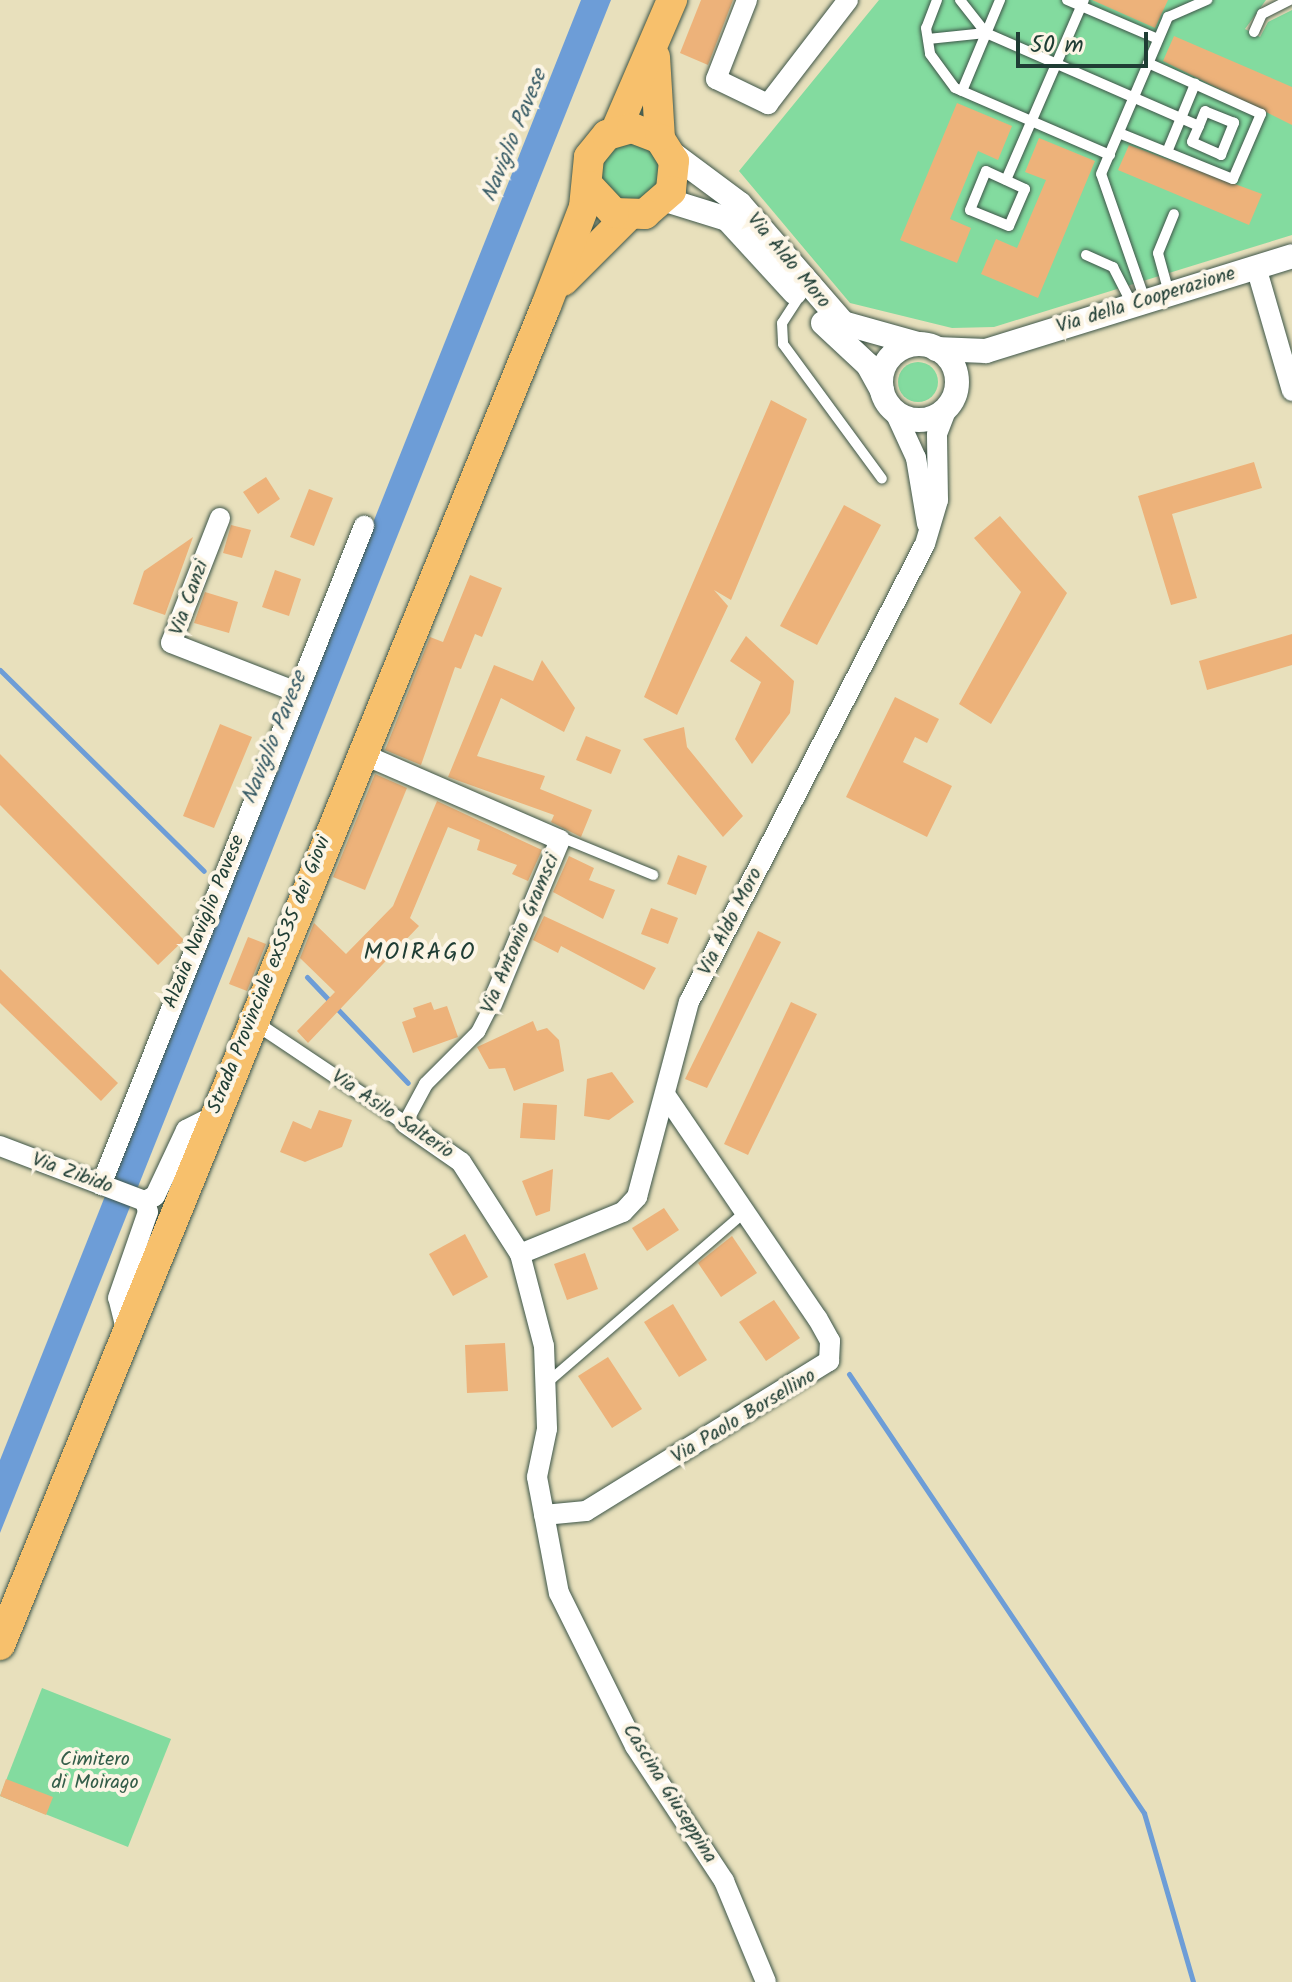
<!DOCTYPE html>
<html>
<head>
<meta charset="utf-8">
<style>
  body { margin:0 }
  #map { position:relative; width:1292px; height:1982px; overflow:hidden; background:#e8e0bc; font-family:Kalam,sans-serif }
  div>[style] { position:absolute }
  [style*='--x'] { left:calc(var(--x)*1px); top:calc(var(--y)*1px); width:calc(var(--w)*1px); rotate:calc(var(--a)*1deg) }
  .green>* { inset:0; background:#83db9f }
  .round { border-radius:50% }
  .water>* { inset:0; background:#6d9dd7 }
  .stream>* { height:5px; margin:-2.5px; padding:0 2.5px; transform-origin:2.5px; border-radius:2.5px; background:#6d9dd7 }
  .building>* { inset:0; background:#edb27a }
  .roads { filter:drop-shadow(0 0 2px #3d5548) drop-shadow(0 0 2px #3d5548) }
  .service>* { height:10px; margin:-5px; padding:0 5px; transform-origin:5px; border-radius:5px; background:#fff }
  .pedestrian>* { height:14px; margin:-7px; padding:0 7px; transform-origin:7px; border-radius:7px; background:#fff }
  .minor>* { height:20px; margin:-10px; padding:0 10px; transform-origin:10px; border-radius:10px; background:#fff }
  .tertiary>* { height:24px; margin:-12px; padding:0 12px; transform-origin:12px; border-radius:12px; background:#fff }
  .tertiary>.ring { margin:-12px; padding:0; box-sizing:content-box; background:none; border:24px solid #fff; border-radius:50% }
  .primary>* { height:30px; margin:-15px; padding:0 15px; transform-origin:15px; border-radius:15px; background:#f7c06c }
  span { translate:-50% -50%; white-space:nowrap; text-align:center; line-height:1.15; -webkit-text-stroke:8px #fcf5e5; paint-order:stroke }
  .street-label { font-size:20px; color:#1f3d34 }
  .park-label { font-size:20px; color:#335d49 }
  .water-label { font-size:22px; color:#365a65; font-style:italic }
  .quarter-label { font-size:24px; color:#1f3d34; letter-spacing:2px }
  .scale { position:absolute; left:1016px; top:32px; width:132px; height:36px; box-sizing:border-box; border:4px solid #1f3d34; border-top:0; padding-left:10px; font-size:24px; line-height:28px; white-space:nowrap; color:#1f3d34; -webkit-text-stroke:6px #fcf5e5; paint-order:stroke }
</style>
</head>
<body>
<div id="map">
  <div class="green">
    <i style="clip-path:polygon(879px 0,1266px 0,1245px 29px,1260px 37px,1268px 22px,1292px 10px,1292px 235px,994px 327px,952px 328px,850px 303px,739px 171px)"></i>
    <i class="round" style="left:600px;top:141px;width:60px;height:60px"></i>
    <i class="round" style="left:898px;top:362px;width:40px;height:40px"></i>
    <i style="clip-path:polygon(42px 1688px,171px 1739px,128px 1847px,0 1796px)"></i>
  </div>
  <div class="water">
    <i style="clip-path:polygon(581px 0,611px 0,0 1533px,0 1460px)"></i>
  </div>
  <div class="stream">
    <i style="--x:0;--y:670;--w:286;--a:44.6"></i>
    <i style="--x:307;--y:977;--w:146;--a:46.4"></i>
    <i style="--x:849;--y:1374;--w:529;--a:56.1"></i>
    <i style="--x:1144;--y:1813;--w:176;--a:73.8"></i>
  </div>
  <div class="building">
    <i style="clip-path:polygon(701px 0,733px 0,708px 65px,680px 53px)"></i>
    <i style="clip-path:polygon(1092px 0,1168px 0,1155px 28px)"></i>
    <i style="clip-path:polygon(1174px 36px,1292px 87px,1292px 125px,1163px 61px)"></i>
    <i style="clip-path:polygon(957px 103px,1012px 126px,998px 160px,978px 151px,950px 219px,971px 228px,957px 263px,900px 240px)"></i>
    <i style="clip-path:polygon(1039px 138px,1095px 161px,1038px 298px,981px 274px,996px 239px,1017px 248px,1046px 180px,1025px 172px)"></i>
    <i style="clip-path:polygon(1129px 145px,1262px 194px,1249px 225px,1118px 170px)"></i>
    <i style="clip-path:polygon(771px 400px,807px 419px,731px 600px,714px 590px,728px 606px,677px 715px,644px 697px)"></i>
    <i style="clip-path:polygon(1254px 462px,1262px 488px,1172px 514px,1197px 598px,1171px 605px,1138px 496px)"></i>
    <i style="clip-path:polygon(266px 477px,280px 499px,258px 514px,243px 492px)"></i>
    <i style="clip-path:polygon(309px 489px,333px 498px,314px 546px,290px 537px)"></i>
    <i style="clip-path:polygon(844px 505px,881px 525px,817px 645px,780px 626px)"></i>
    <i style="clip-path:polygon(1000px 516px,1067px 593px,991px 724px,959px 704px,1021px 592px,974px 538px)"></i>
    <i style="clip-path:polygon(231px 525px,251px 530px,242px 558px,223px 553px)"></i>
    <i style="clip-path:polygon(193px 537px,165px 615px,133px 604px,144px 571px)"></i>
    <i style="clip-path:polygon(275px 570px,301px 579px,289px 616px,262px 607px)"></i>
    <i style="clip-path:polygon(470px 575px,502px 588px,482px 637px,475px 634px,461px 669px,455px 667px,421px 765px,385px 750px,430px 637px,443px 642px)"></i>
    <i style="clip-path:polygon(205px 592px,238px 602px,229px 633px,194px 623px)"></i>
    <i style="clip-path:polygon(1292px 634px,1292px 665px,1207px 690px,1199px 661px)"></i>
    <i style="clip-path:polygon(746px 636px,794px 681px,790px 713px,752px 764px,735px 739px,761px 682px,730px 661px)"></i>
    <i style="clip-path:polygon(542px 660px,575px 708px,564px 732px,501px 698px,477px 756px,545px 776px,540px 789px,592px 810px,581px 837px,551px 822px,554px 815px,448px 777px,494px 665px,533px 681px)"></i>
    <i style="clip-path:polygon(895px 697px,939px 719px,927px 743px,915px 737px,903px 762px,952px 786px,927px 837px,846px 797px)"></i>
    <i style="clip-path:polygon(220px 724px,252px 737px,214px 828px,183px 816px)"></i>
    <i style="clip-path:polygon(684px 727px,687px 747px,743px 816px,723px 837px,643px 739px)"></i>
    <i style="clip-path:polygon(586px 736px,621px 750px,611px 774px,576px 760px)"></i>
    <i style="clip-path:polygon(0 754px,184px 940px,158px 965px,0 805px)"></i>
    <i style="clip-path:polygon(375px 774px,407px 788px,365px 890px,333px 877px)"></i>
    <i style="clip-path:polygon(437px 801px,542px 850px,528px 881px,512px 874px,517px 865px,477px 850px,480px 840px,448px 827px,410px 918px,419px 926px,308px 1043px,297px 1031px,335px 992px,300px 958px,314px 923px,346px 954px,393px 906px)"></i>
    <i style="clip-path:polygon(678px 855px,707px 866px,696px 895px,667px 884px)"></i>
    <i style="clip-path:polygon(569px 856px,594px 868px,589px 880px,615px 890px,603px 919px,553px 892px)"></i>
    <i style="clip-path:polygon(651px 908px,678px 918px,668px 944px,641px 934px)"></i>
    <i style="clip-path:polygon(544px 916px,656px 968px,644px 990px,561px 946px,558px 953px,533px 940px)"></i>
    <i style="clip-path:polygon(758px 931px,781px 942px,707px 1088px,685px 1079px)"></i>
    <i style="clip-path:polygon(248px 937px,266px 944px,247px 991px,229px 984px)"></i>
    <i style="clip-path:polygon(0 969px,118px 1083px,101px 1101px,0 1003px)"></i>
    <i style="clip-path:polygon(431px 1002px,434px 1010px,447px 1006px,458px 1037px,413px 1053px,402px 1022px,416px 1017px,413px 1008px)"></i>
    <i style="clip-path:polygon(791px 1002px,817px 1014px,748px 1155px,724px 1144px)"></i>
    <i style="clip-path:polygon(533px 1021px,537px 1031px,547px 1028px,559px 1040px,564px 1071px,514px 1091px,505px 1068px,489px 1069px,477px 1047px)"></i>
    <i style="clip-path:polygon(612px 1072px,634px 1102px,609px 1120px,584px 1116px,587px 1079px)"></i>
    <i style="clip-path:polygon(523px 1103px,557px 1105px,555px 1140px,520px 1138px)"></i>
    <i style="clip-path:polygon(319px 1110px,352px 1120px,342px 1147px,305px 1162px,280px 1152px,293px 1121px,311px 1129px)"></i>
    <i style="clip-path:polygon(553px 1169px,550px 1211px,536px 1216px,522px 1181px)"></i>
    <i style="clip-path:polygon(664px 1208px,679px 1230px,647px 1251px,632px 1228px)"></i>
    <i style="clip-path:polygon(465px 1234px,488px 1277px,453px 1296px,429px 1254px)"></i>
    <i style="clip-path:polygon(732px 1236px,757px 1273px,721px 1297px,698px 1263px)"></i>
    <i style="clip-path:polygon(585px 1253px,598px 1289px,567px 1300px,554px 1264px)"></i>
    <i style="clip-path:polygon(774px 1300px,800px 1338px,766px 1361px,739px 1322px)"></i>
    <i style="clip-path:polygon(673px 1304px,707px 1360px,679px 1377px,644px 1322px)"></i>
    <i style="clip-path:polygon(505px 1343px,508px 1391px,467px 1393px,465px 1345px)"></i>
    <i style="clip-path:polygon(608px 1357px,642px 1409px,612px 1428px,578px 1376px)"></i>
    <i style="clip-path:polygon(6px 1779px,53px 1797px,46px 1815px,0 1796px)"></i>
  </div>
  <div class="roads">
    <div class="service">
      <i style="--x:937;--y:0;--w:30;--a:111"></i>
      <i style="--x:926;--y:28;--w:26;--a:81"></i>
      <i style="--x:930;--y:54;--w:42;--a:53.7"></i>
      <i style="--x:955;--y:88;--w:169;--a:23.4"></i>
      <i style="--x:960;--y:0;--w:42;--a:51.8"></i>
      <i style="--x:986;--y:33;--w:232;--a:23.6"></i>
      <i style="--x:1199;--y:126;--w:17;--a:114"></i>
      <i style="--x:1192;--y:142;--w:32;--a:24"></i>
      <i style="--x:1221;--y:155;--w:35;--a:-68"></i>
      <i style="--x:1234;--y:123;--w:31;--a:-158"></i>
      <i style="--x:1205;--y:111;--w:16;--a:112"></i>
      <i style="--x:1067;--y:0;--w:99;--a:23.2"></i>
      <i style="--x:1254;--y:32;--w:20;--a:-66"></i>
      <i style="--x:1262;--y:14;--w:31;--a:-27"></i>
      <i style="--x:928;--y:39;--w:58;--a:-5.9"></i>
      <i style="--x:962;--y:91;--w:99;--a:-67.3"></i>
      <i style="--x:1119;--y:133;--w:123;--a:22"></i>
      <i style="--x:1233;--y:179;--w:71;--a:-66.7"></i>
      <i style="--x:1261;--y:114;--w:124;--a:-155.7"></i>
      <i style="--x:1167;--y:152;--w:74;--a:-67.6"></i>
      <i style="--x:986;--y:171;--w:43;--a:24.8"></i>
      <i style="--x:1025;--y:189;--w:40;--a:113.4"></i>
      <i style="--x:1009;--y:226;--w:42;--a:-157.7"></i>
      <i style="--x:970;--y:210;--w:42;--a:-67.7"></i>
      <i style="--x:1006;--y:180;--w:196;--a:-66.6"></i>
      <i style="--x:1086;--y:255;--w:30;--a:24"></i>
      <i style="--x:1113;--y:267;--w:42;--a:62.8"></i>
      <i style="--x:1169;--y:293;--w:41;--a:-105.4"></i>
      <i style="--x:1158;--y:253;--w:42;--a:-67.7"></i>
      <i style="--x:799;--y:297;--w:31;--a:123"></i>
      <i style="--x:782;--y:323;--w:21;--a:87"></i>
      <i style="--x:783;--y:344;--w:167;--a:53.7"></i>
      <i style="--x:1145;--y:300;--w:133;--a:-109.2"></i>
      <i style="--x:1101;--y:174;--w:171;--a:-66.9"></i>
      <i style="--x:1168;--y:17;--w:43;--a:-23.6"></i>
      <i style="--x:558;--y:836;--w:103;--a:22.3"></i>
      <i style="--x:548;--y:1382;--w:262;--a:-40.8"></i>
    </div>
    <div class="pedestrian">
      <i style="--x:251;--y:1020;--w:185;--a:33.8"></i>
      <i style="--x:405;--y:1123;--w:44;--a:-61.7"></i>
      <i style="--x:426;--y:1084;--w:74;--a:-45"></i>
      <i style="--x:478;--y:1032;--w:31;--a:-63"></i>
    </div>
    <div class="minor">
      <i style="--x:747;--y:0;--w:85;--a:111.4"></i>
      <i style="--x:716;--y:79;--w:58;--a:25.7"></i>
      <i style="--x:768;--y:104;--w:131;--a:-52.4"></i>
      <i style="--x:1256;--y:267;--w:129;--a:73.8"></i>
      <i style="--x:894;--y:410;--w:53;--a:65.4"></i>
      <i style="--x:916;--y:458;--w:67;--a:80.5"></i>
      <i style="--x:220;--y:518;--w:134;--a:111.4"></i>
      <i style="--x:171;--y:643;--w:135;--a:21.3"></i>
      <i style="--x:360;--y:753;--w:218;--a:23.5"></i>
      <i style="--x:560;--y:840;--w:178;--a:112.5"></i>
      <i style="--x:405;--y:1123;--w:68;--a:34.9"></i>
      <i style="--x:461;--y:1162;--w:109;--a:57.3"></i>
      <i style="--x:520;--y:1254;--w:95;--a:75.4"></i>
      <i style="--x:544;--y:1346;--w:83;--a:87.9"></i>
      <i style="--x:547;--y:1429;--w:49;--a:101.8"></i>
      <i style="--x:537;--y:1477;--w:118;--a:79.3"></i>
      <i style="--x:559;--y:1593;--w:171;--a:63.6"></i>
      <i style="--x:635;--y:1746;--w:162;--a:56.6"></i>
      <i style="--x:724;--y:1881;--w:109;--a:67.4"></i>
      <i style="--x:0;--y:1146;--w:155;--a:20.8"></i>
      <i style="--x:145;--y:1201;--w:11;--a:-27"></i>
      <i style="--x:155;--y:1196;--w:73;--a:-64.8"></i>
      <i style="--x:186;--y:1130;--w:29;--a:-27"></i>
      <i style="--x:101;--y:1185;--w:710;--a:-68.24"></i>
      <i style="--x:520;--y:1254;--w:111;--a:-22.2"></i>
      <i style="--x:623;--y:1212;--w:21;--a:-47"></i>
      <i style="--x:637;--y:1197;--w:202;--a:-75.1"></i>
      <i style="--x:689;--y:1002;--w:515;--a:-62.74"></i>
      <i style="--x:925;--y:544;--w:46;--a:-73.5"></i>
      <i style="--x:938;--y:500;--w:66;--a:-90.9"></i>
      <i style="--x:937;--y:434;--w:31;--a:-69"></i>
      <i style="--x:126;--y:1329;--w:32;--a:-104"></i>
      <i style="--x:118;--y:1298;--w:91;--a:-70.8"></i>
      <i style="--x:148;--y:1212;--w:11;--a:-105"></i>
      <i style="--x:544;--y:1515;--w:42;--a:-5.4"></i>
      <i style="--x:586;--y:1511;--w:286;--a:-31.7"></i>
      <i style="--x:829;--y:1361;--w:20;--a:-87"></i>
      <i style="--x:830;--y:1341;--w:26;--a:-119"></i>
      <i style="--x:817;--y:1318;--w:268;--a:-124.2"></i>
    </div>
    <div class="tertiary">
      <i style="--x:670;--y:152;--w:87;--a:36.6"></i>
      <i style="--x:740;--y:204;--w:157;--a:49.1"></i>
      <i style="--x:843;--y:323;--w:78;--a:15.6"></i>
      <i style="--x:666;--y:200;--w:64;--a:17.3"></i>
      <i style="--x:727;--y:219;--w:100;--a:47.4"></i>
      <i style="--x:823;--y:323;--w:62;--a:43"></i>
      <i style="--x:868;--y:365;--w:29;--a:61"></i>
      <i class="ring" style="left:881px;top:344px;width:52px;height:52px"></i>
      <i style="--x:936;--y:349;--w:50;--a:2.3"></i>
      <i style="--x:986;--y:351;--w:320;--a:-17.2"></i>
    </div>
    <div class="primary">
      <i style="--x:655;--y:57;--w:82;--a:86.5"></i>
      <i style="--x:616;--y:130;--w:142;--a:-66.7"></i>
      <i style="--x:563;--y:281;--w:91;--a:-45"></i>
      <i style="--x:0;--y:1645;--w:1446;--a:-67.82"></i>
      <i style="--x:546;--y:306;--w:106;--a:-69"></i>
      <i style="--x:584;--y:207;--w:50;--a:-84.3"></i>
      <i style="--x:589;--y:157;--w:28;--a:-51"></i>
      <i style="--x:607;--y:135;--w:26;--a:-16"></i>
      <i style="--x:632;--y:128;--w:30;--a:21"></i>
      <i style="--x:660;--y:139;--w:26;--a:58"></i>
      <i style="--x:674;--y:161;--w:30;--a:96"></i>
      <i style="--x:671;--y:191;--w:35;--a:139"></i>
      <i style="--x:645;--y:214;--w:31;--a:-178"></i>
      <i style="--x:614;--y:213;--w:37;--a:-133"></i>
    </div>
  </div>
  <div class="street-label">
    <span style="left:788px;top:261px;rotate:50deg">Via Aldo Moro</span>
    <span style="left:1146px;top:301px;rotate:-17deg">Via della Cooperazione</span>
    <span style="left:190px;top:598px;rotate:-70deg">Via Canzi</span>
    <span style="left:205px;top:922px;rotate:-68deg">Alzaia Naviglio Pavese</span>
    <span style="left:731px;top:922px;rotate:-63deg">Via Aldo Moro</span>
    <span style="left:521px;top:934px;rotate:-67deg">Via Antonio Gramsci</span>
    <span style="left:270px;top:975px;rotate:-68deg">Strada Provinciale exSS35 dei Giovi</span>
    <span style="left:392px;top:1115px;rotate:34deg">Via Asilo Salterio</span>
    <span style="left:72px;top:1174px;rotate:20deg">Via Zibido</span>
    <span style="left:744px;top:1417px;rotate:-31deg">Via Paolo Borsellino</span>
    <span style="left:669px;top:1794px;rotate:58deg">Cascina Giuseppina</span>
  </div>
  <div class="park-label">
    <span style="left:95px;top:1772px">Cimitero<br>di Moirago</span>
  </div>
  <div class="water-label">
    <span style="left:515px;top:136px;rotate:-68deg">Naviglio Pavese</span>
    <span style="left:275px;top:738px;rotate:-68deg">Naviglio Pavese</span>
  </div>
  <div class="quarter-label">
    <span style="left:420px;top:953px">MOIRAGO</span>
  </div>
  <div class="scale">50 m</div>
</div>
</body>
</html>
